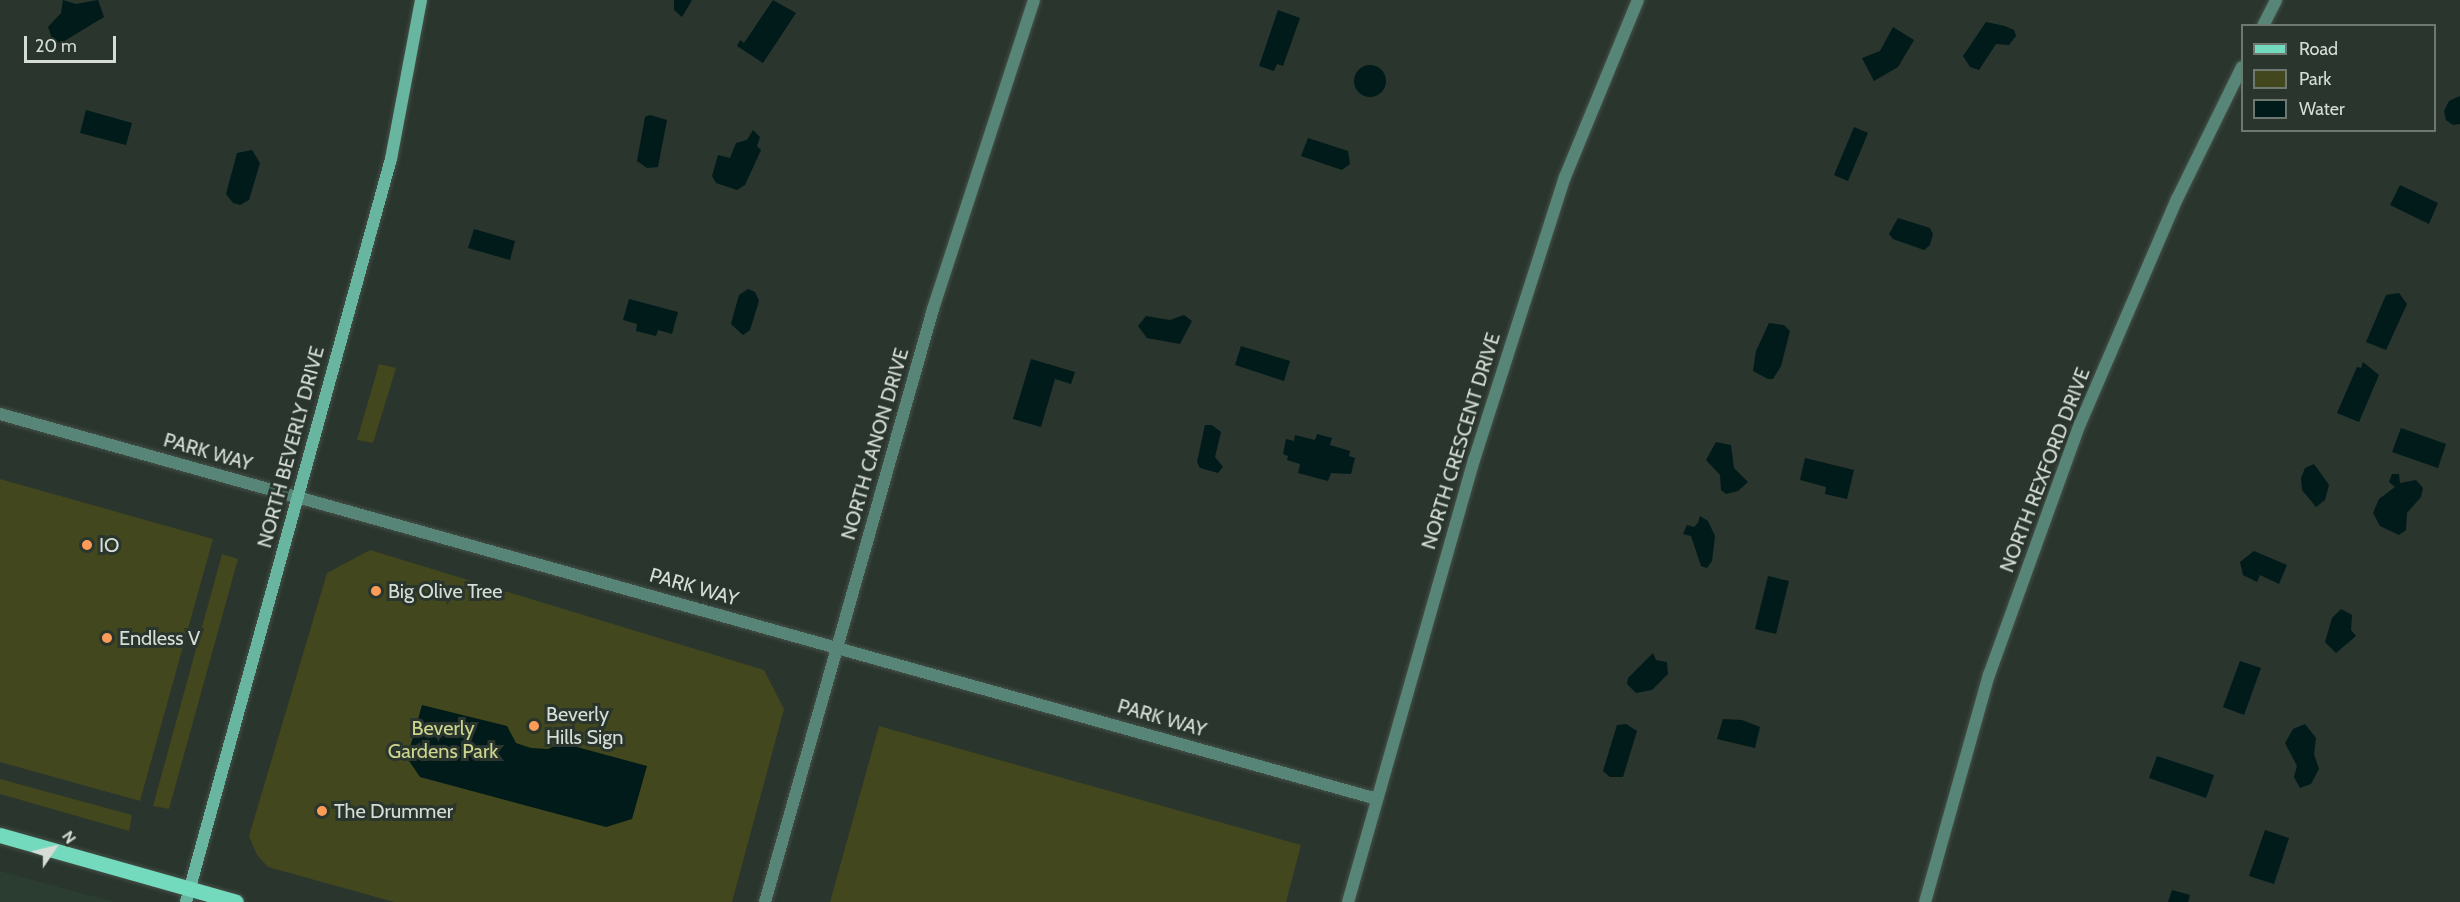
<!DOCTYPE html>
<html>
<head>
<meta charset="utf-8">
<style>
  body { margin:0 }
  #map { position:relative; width:2460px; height:902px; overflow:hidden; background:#29352d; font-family:Cabin,sans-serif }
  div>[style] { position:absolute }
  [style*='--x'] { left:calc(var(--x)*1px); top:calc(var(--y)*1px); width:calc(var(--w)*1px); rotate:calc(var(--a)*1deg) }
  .built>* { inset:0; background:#2b3d30 }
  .green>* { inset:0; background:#43471d }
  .water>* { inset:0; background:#001b1a }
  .round { border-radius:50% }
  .roads { filter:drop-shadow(0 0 2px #455048) drop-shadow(0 0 2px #455048) }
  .street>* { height:12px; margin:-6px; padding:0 6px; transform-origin:6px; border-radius:6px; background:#578678 }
  .secondary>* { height:12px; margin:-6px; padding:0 6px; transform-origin:6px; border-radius:6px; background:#68b6a0 }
  .primary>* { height:15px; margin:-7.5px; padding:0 7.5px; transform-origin:7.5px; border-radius:7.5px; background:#74dabe }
  .dots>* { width:16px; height:16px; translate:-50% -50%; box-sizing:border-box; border:3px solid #29352d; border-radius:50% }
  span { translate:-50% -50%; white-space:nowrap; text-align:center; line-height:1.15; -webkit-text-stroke:6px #29352d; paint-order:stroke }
  .street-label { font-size:20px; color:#d6ddd7 }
  .poi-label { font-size:20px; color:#d6ddd7 }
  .left { translate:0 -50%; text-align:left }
  .park-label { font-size:20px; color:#cdd58e }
  .legend { position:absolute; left:2241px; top:24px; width:195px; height:108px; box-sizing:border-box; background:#29352d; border:2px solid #6e7871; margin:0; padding:8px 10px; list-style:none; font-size:18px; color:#d6ddd7 }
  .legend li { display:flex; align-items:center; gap:12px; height:30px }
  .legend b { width:30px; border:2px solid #6e7871 }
  .north { position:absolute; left:24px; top:818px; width:60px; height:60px; -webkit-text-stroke:4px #29352d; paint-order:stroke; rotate:55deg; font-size:16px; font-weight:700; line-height:24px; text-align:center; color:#d6ddd7 }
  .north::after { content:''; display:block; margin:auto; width:21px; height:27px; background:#d6ddd7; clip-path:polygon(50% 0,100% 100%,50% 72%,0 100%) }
  .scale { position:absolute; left:24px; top:36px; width:92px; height:27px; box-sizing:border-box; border:3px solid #d6ddd7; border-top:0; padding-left:8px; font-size:18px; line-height:21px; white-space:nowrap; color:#d6ddd7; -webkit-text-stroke:4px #29352d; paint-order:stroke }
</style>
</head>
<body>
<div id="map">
  <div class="built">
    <i style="clip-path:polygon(0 871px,114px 902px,0 902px)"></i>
  </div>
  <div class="green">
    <i style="clip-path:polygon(379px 364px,396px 368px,373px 443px,357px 440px)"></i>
    <i style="clip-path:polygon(0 479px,213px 539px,140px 801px,0 762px)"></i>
    <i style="clip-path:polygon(370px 550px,764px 670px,784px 709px,732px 902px,394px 902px,268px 867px,257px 855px,249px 836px,327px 573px)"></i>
    <i style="clip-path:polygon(222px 554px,238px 559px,169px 809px,153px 806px)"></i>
    <i style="clip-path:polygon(879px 726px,1301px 845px,1286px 902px,830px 902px)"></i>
    <i style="clip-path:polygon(0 779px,132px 815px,129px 831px,0 794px)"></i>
  </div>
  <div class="water">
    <i style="clip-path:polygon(63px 0,76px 4px,98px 0,104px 17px,61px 43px,53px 41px,48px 27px,61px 13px)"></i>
    <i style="clip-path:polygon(674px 0,692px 0,682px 17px,674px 10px)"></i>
    <i style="clip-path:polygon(773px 0,796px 13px,763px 63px,737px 46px,740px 40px,744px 43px)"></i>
    <i style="clip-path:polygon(1278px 10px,1300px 18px,1283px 66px,1277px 64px,1274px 71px,1259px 66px)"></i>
    <i style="clip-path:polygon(1986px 22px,2005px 26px,2014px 30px,2016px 36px,2009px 45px,1996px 44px,1979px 70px,1970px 67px,1963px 56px)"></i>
    <i style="clip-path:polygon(1893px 27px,1914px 40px,1898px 67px,1874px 81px,1862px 58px,1880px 51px)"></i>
    <i class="round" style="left:1354px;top:65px;width:32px;height:32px"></i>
    <i style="clip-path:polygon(2460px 96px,2460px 124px,2453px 125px,2446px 120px,2444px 111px,2449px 101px)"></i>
    <i style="clip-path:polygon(86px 110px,132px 123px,126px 145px,80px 133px)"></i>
    <i style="clip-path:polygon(650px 115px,667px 120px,658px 167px,647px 168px,637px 161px,645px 117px)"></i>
    <i style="clip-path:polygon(1854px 127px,1868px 133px,1848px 181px,1834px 175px)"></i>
    <i style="clip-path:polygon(753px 130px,760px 137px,757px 146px,761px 150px,745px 185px,737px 190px,716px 183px,712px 176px,718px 155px,730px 158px,736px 143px,747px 140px)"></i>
    <i style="clip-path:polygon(1308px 138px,1348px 151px,1350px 164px,1342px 170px,1301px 156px)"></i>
    <i style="clip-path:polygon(252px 150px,260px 163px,249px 200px,240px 205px,233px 203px,226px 194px,237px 153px)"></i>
    <i style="clip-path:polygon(2400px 185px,2438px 203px,2429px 224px,2390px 205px)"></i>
    <i style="clip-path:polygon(1898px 218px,1930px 228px,1933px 234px,1930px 245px,1924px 250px,1893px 239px,1889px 234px)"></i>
    <i style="clip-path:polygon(474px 229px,515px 241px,510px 260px,468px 248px)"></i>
    <i style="clip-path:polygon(748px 289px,755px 292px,759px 301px,750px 330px,743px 335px,731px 324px,739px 295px)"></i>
    <i style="clip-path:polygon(2399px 293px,2407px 304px,2386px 350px,2366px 342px,2386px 295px)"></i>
    <i style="clip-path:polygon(629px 299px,678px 312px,672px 334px,658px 330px,656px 336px,636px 331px,637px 324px,623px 320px)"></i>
    <i style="clip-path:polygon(1184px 315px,1192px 321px,1180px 344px,1147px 338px,1138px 326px,1146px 316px,1170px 320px)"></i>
    <i style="clip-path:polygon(1769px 323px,1784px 325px,1790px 331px,1781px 366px,1773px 379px,1768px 379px,1753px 371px,1756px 351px)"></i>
    <i style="clip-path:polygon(1241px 346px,1290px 361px,1284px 381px,1235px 365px)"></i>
    <i style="clip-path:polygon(1031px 359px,1075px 372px,1071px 384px,1055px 379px,1041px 427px,1013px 419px)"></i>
    <i style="clip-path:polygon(2363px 362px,2379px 375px,2359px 422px,2337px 413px,2357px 367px,2361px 368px)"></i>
    <i style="clip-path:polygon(1205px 425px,1212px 425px,1221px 432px,1215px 457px,1223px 467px,1218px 473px,1200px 468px,1197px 462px)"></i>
    <i style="clip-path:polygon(2401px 428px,2446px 444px,2438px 468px,2392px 452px)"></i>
    <i style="clip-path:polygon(1317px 434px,1332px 438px,1330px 445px,1350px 451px,1349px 456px,1355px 458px,1351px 474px,1331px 473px,1328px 481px,1298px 473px,1300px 464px,1287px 460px,1288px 456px,1283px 454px,1286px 439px,1294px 441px,1295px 435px,1315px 440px)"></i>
    <i style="clip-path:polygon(1716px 442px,1731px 445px,1734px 468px,1748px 482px,1738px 491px,1726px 494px,1721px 490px,1720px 475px,1706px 460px)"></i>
    <i style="clip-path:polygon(1805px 458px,1854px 470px,1847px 499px,1825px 494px,1826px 487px,1800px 480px)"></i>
    <i style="clip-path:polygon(2314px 464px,2329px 485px,2325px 500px,2316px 507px,2302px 490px,2301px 478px,2305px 468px)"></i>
    <i style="clip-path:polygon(2392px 474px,2399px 474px,2400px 483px,2416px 480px,2423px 488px,2421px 497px,2407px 513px,2406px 530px,2399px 535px,2380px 526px,2373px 513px,2379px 499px,2395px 487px,2389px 482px)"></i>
    <i style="clip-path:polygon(1700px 516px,1708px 521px,1715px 536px,1712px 561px,1707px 568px,1701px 566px,1691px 536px,1683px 534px,1687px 525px,1694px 527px,1698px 523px)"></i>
    <i style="clip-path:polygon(2254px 551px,2287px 565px,2279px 584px,2260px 575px,2257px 582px,2243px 575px,2240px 562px)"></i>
    <i style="clip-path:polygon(1768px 576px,1789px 581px,1776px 634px,1755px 629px)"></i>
    <i style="clip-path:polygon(2341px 609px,2352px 615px,2351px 630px,2356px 636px,2336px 653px,2325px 642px,2332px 618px)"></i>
    <i style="clip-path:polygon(1653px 653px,1656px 660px,1667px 662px,1668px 674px,1652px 690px,1636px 693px,1627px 684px,1628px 678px)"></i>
    <i style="clip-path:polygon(2240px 661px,2261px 668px,2244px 715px,2223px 707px)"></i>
    <i style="clip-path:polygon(422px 705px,507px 726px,516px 743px,531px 748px,548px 749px,562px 743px,647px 766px,632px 819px,606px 827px,420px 777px,407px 758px)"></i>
    <i style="clip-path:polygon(1723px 719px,1742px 720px,1760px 727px,1755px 748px,1717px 739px)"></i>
    <i style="clip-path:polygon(1626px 724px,1637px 731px,1623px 777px,1610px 777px,1603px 771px,1617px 725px)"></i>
    <i style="clip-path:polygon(2305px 724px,2316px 738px,2314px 754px,2319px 769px,2311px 784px,2300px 788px,2294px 777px,2297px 766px,2285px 743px,2293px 729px)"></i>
    <i style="clip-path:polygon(2157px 756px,2214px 775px,2206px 798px,2149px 778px)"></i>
    <i style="clip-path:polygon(2265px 830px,2289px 838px,2274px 884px,2249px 876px)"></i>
    <i style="clip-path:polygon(2172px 890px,2190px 895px,2188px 902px,2168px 902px)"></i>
  </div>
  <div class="roads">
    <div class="street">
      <i style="--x:2263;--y:26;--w:29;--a:-63"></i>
      <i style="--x:0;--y:414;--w:1430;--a:15.62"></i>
      <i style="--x:765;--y:902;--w:616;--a:-74.18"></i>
      <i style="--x:933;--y:309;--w:325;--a:-71.9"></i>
      <i style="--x:1348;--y:902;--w:460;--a:-74.1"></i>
      <i style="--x:1474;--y:460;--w:297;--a:-72.2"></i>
      <i style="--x:1565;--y:177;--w:191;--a:-67.6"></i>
      <i style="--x:1925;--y:902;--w:236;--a:-74.3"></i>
      <i style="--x:1989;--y:675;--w:267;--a:-70.1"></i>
      <i style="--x:2080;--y:424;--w:245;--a:-66.7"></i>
      <i style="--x:2177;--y:199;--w:147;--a:-63.8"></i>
    </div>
    <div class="secondary">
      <i style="--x:186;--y:902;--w:771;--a:-74.58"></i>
      <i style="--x:391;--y:159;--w:162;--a:-79.3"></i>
    </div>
    <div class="primary">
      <i style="--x:0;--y:835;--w:245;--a:15.8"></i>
    </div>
  </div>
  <div class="dots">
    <i style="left:87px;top:545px;background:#fd9c56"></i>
    <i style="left:376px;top:591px;background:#fd9c56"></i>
    <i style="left:107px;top:638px;background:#fd9c56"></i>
    <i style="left:534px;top:726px;background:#fd9c56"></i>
    <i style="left:322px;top:811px;background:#fd9c56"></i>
  </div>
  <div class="street-label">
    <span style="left:1461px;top:441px;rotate:-73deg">NORTH CRESCENT DRIVE</span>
    <span style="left:875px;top:444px;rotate:-74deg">NORTH CANON DRIVE</span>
    <span style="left:291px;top:447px;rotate:-75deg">NORTH BEVERLY DRIVE</span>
    <span style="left:208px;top:452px;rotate:16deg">PARK WAY</span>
    <span style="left:2045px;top:470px;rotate:-69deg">NORTH REXFORD DRIVE</span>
    <span style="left:694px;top:587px;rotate:16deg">PARK WAY</span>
    <span style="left:1162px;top:718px;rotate:16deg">PARK WAY</span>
  </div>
  <div class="poi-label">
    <span class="left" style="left:99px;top:545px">IO</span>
    <span class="left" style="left:388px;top:591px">Big Olive Tree</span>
    <span class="left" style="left:119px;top:638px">Endless V</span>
    <span class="left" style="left:546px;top:726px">Beverly<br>Hills Sign</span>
    <span class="left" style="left:334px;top:811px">The Drummer</span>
  </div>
  <div class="park-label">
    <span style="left:443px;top:740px">Beverly<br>Gardens Park</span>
  </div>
  <ul class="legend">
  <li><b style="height:8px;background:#74dabe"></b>Road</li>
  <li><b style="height:16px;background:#43471d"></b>Park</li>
  <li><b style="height:16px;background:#001b1a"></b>Water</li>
  </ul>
  <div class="north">N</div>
  <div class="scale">20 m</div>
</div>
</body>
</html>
